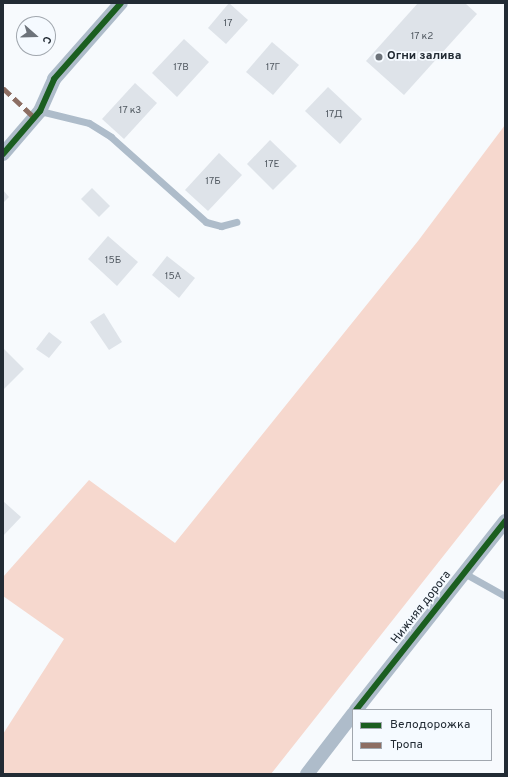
<!DOCTYPE html>
<html>
<head>
<meta charset="utf-8">
<style>
  body { margin:0 }
  #map { position:relative; width:508px; height:777px; overflow:hidden; background:#f7fafd; font-family:Overpass,sans-serif }
  div>[style] { position:absolute }
  [style*='--x'] { left:calc(var(--x)*1px); top:calc(var(--y)*1px); width:calc(var(--w)*1px); rotate:calc(var(--a)*1deg) }
  .green>* { inset:0; background:#f6d8ce }
  .building>* { inset:0; background:#dee3e9 }
  .service>* { height:7px; margin:-3.5px; padding:0 3.5px; transform-origin:3.5px; border-radius:3.5px; background:#aebcca }
  .minor>* { height:14px; margin:-7px; padding:0 7px; transform-origin:7px; border-radius:7px; background:#aebcca }
  .quiet>* { height:5px; margin-top:-2.5px; transform-origin:0; background:repeating-linear-gradient(90deg,#8d6e63 0 10px,transparent 0 15px) }
  .cycleway>* { height:6px; margin:-3px; padding:0 3px; transform-origin:3px; border-radius:3px; background:#1b5e20 }
  .dots>* { width:11px; height:11px; translate:-50% -50%; box-sizing:border-box; border:2px solid #f5faff; border-radius:50% }
  span { translate:-50% -50%; white-space:nowrap; text-align:center; line-height:1.15; -webkit-text-stroke:3.5px #f5faff; paint-order:stroke }
  .number-label { font-size:10px; color:#525a62 }
  .number-label span { -webkit-text-stroke-width:0 }
  .poi-label { font-size:12px; color:#222b34; font-weight:700 }
  .left { translate:0 -50%; text-align:left }
  .street-label { font-size:12px; color:#222b34 }
  .frame { position:absolute; inset:0; border:4px solid #222b34; pointer-events:none }
  .legend { position:absolute; left:352px; top:709px; width:140px; height:52px; box-sizing:border-box; background:#f5faff; border:1px solid #a1a7ae; margin:0; padding:5px 7px; list-style:none; font-size:12px; color:#222b34 }
  .legend li { display:flex; align-items:center; gap:8px; height:20px }
  .legend b { width:20px; border:1px solid #a1a7ae }
  .north { position:absolute; left:16px; top:16px; width:40px; height:40px; box-sizing:border-box; background:#f5faff; border:1px solid #a1a7ae; border-radius:50%; rotate:110deg; font-size:11px; font-weight:700; line-height:16px; text-align:center; color:#222b34 }
  .north::after { content:''; display:block; margin:auto; width:14px; height:18px; background:#6d737a; clip-path:polygon(50% 0,100% 100%,50% 72%,0 100%) }
</style>
</head>
<body>
<div id="map">
  <div class="green">
    <i style="clip-path:polygon(505px 125px,505px 478px,271px 774px,3px 774px,3px 734px,64px 639px,3px 596px,3px 577px,89px 480px,175px 543px,418px 241px)"></i>
  </div>
  <div class="building">
    <i style="clip-path:polygon(229px 3px,248px 20px,226px 44px,208px 28px)"></i>
    <i style="clip-path:polygon(418px 3px,465px 3px,477px 14px,404px 95px,366px 61px)"></i>
    <i style="clip-path:polygon(184px 39px,209px 62px,177px 97px,152px 73px)"></i>
    <i style="clip-path:polygon(272px 42px,299px 65px,273px 95px,246px 72px)"></i>
    <i style="clip-path:polygon(135px 83px,157px 103px,124px 139px,102px 119px)"></i>
    <i style="clip-path:polygon(328px 87px,362px 119px,340px 144px,305px 111px)"></i>
    <i style="clip-path:polygon(270px 140px,297px 166px,273px 190px,247px 164px)"></i>
    <i style="clip-path:polygon(219px 153px,242px 175px,208px 211px,185px 190px)"></i>
    <i style="clip-path:polygon(92px 188px,110px 206px,99px 217px,81px 199px)"></i>
    <i style="clip-path:polygon(3px 190px,9px 197px,3px 203px)"></i>
    <i style="clip-path:polygon(108px 236px,138px 262px,117px 286px,88px 259px)"></i>
    <i style="clip-path:polygon(167px 256px,195px 278px,179px 298px,152px 275px)"></i>
    <i style="clip-path:polygon(104px 313px,122px 342px,109px 350px,90px 322px)"></i>
    <i style="clip-path:polygon(49px 332px,62px 342px,49px 358px,36px 349px)"></i>
    <i style="clip-path:polygon(3px 348px,24px 369px,3px 390px)"></i>
    <i style="clip-path:polygon(3px 501px,21px 517px,3px 536px)"></i>
  </div>
  <div class="service">
    <i style="--x:40;--y:111;--w:50;--a:13.8"></i>
    <i style="--x:89;--y:123;--w:26;--a:32"></i>
    <i style="--x:111;--y:137;--w:127;--a:41.8"></i>
    <i style="--x:206;--y:222;--w:16;--a:15"></i>
    <i style="--x:221;--y:226;--w:16;--a:-15"></i>
    <i style="--x:464;--y:573;--w:47;--a:29.3"></i>
  </div>
  <div class="minor">
    <i style="--x:3;--y:154;--w:57;--a:-49.3"></i>
    <i style="--x:40;--y:111;--w:35;--a:-66"></i>
    <i style="--x:54;--y:79;--w:101;--a:-48.6"></i>
    <i style="--x:356;--y:710;--w:241;--a:-51.7"></i>
    <i style="--x:307;--y:774;--w:76;--a:-52.5"></i>
  </div>
  <div class="quiet">
    <i style="--x:3;--y:88;--w:44;--a:43.2"></i>
  </div>
  <div class="cycleway">
    <i style="--x:3;--y:154;--w:57;--a:-49.3"></i>
    <i style="--x:40;--y:111;--w:35;--a:-66"></i>
    <i style="--x:54;--y:79;--w:101;--a:-48.6"></i>
    <i style="--x:356;--y:710;--w:241;--a:-51.7"></i>
  </div>
  <div class="dots">
    <i style="left:379px;top:57px;background:#6d737a"></i>
  </div>
  <div class="number-label">
    <span style="left:228px;top:24px">17</span>
    <span style="left:422px;top:37px">17 к2</span>
    <span style="left:181px;top:68px">17В</span>
    <span style="left:273px;top:68px">17Г</span>
    <span style="left:130px;top:111px">17 к3</span>
    <span style="left:334px;top:115px">17Д</span>
    <span style="left:272px;top:165px">17Е</span>
    <span style="left:213px;top:182px">17Б</span>
    <span style="left:113px;top:261px">15Б</span>
    <span style="left:173px;top:277px">15А</span>
  </div>
  <div class="poi-label">
    <span class="left" style="left:387px;top:57px">Огни залива</span>
  </div>
  <div class="street-label">
    <span style="left:422px;top:608px;rotate:-52deg">Нижняя дорога</span>
  </div>
  <div class="frame"></div>
  <ul class="legend">
  <li><b style="height:5px;background:#1b5e20"></b>Велодорожка</li>
  <li><b style="height:5px;background:#8d6e63"></b>Тропа</li>
  </ul>
  <div class="north">С</div>
</div>
</body>
</html>
